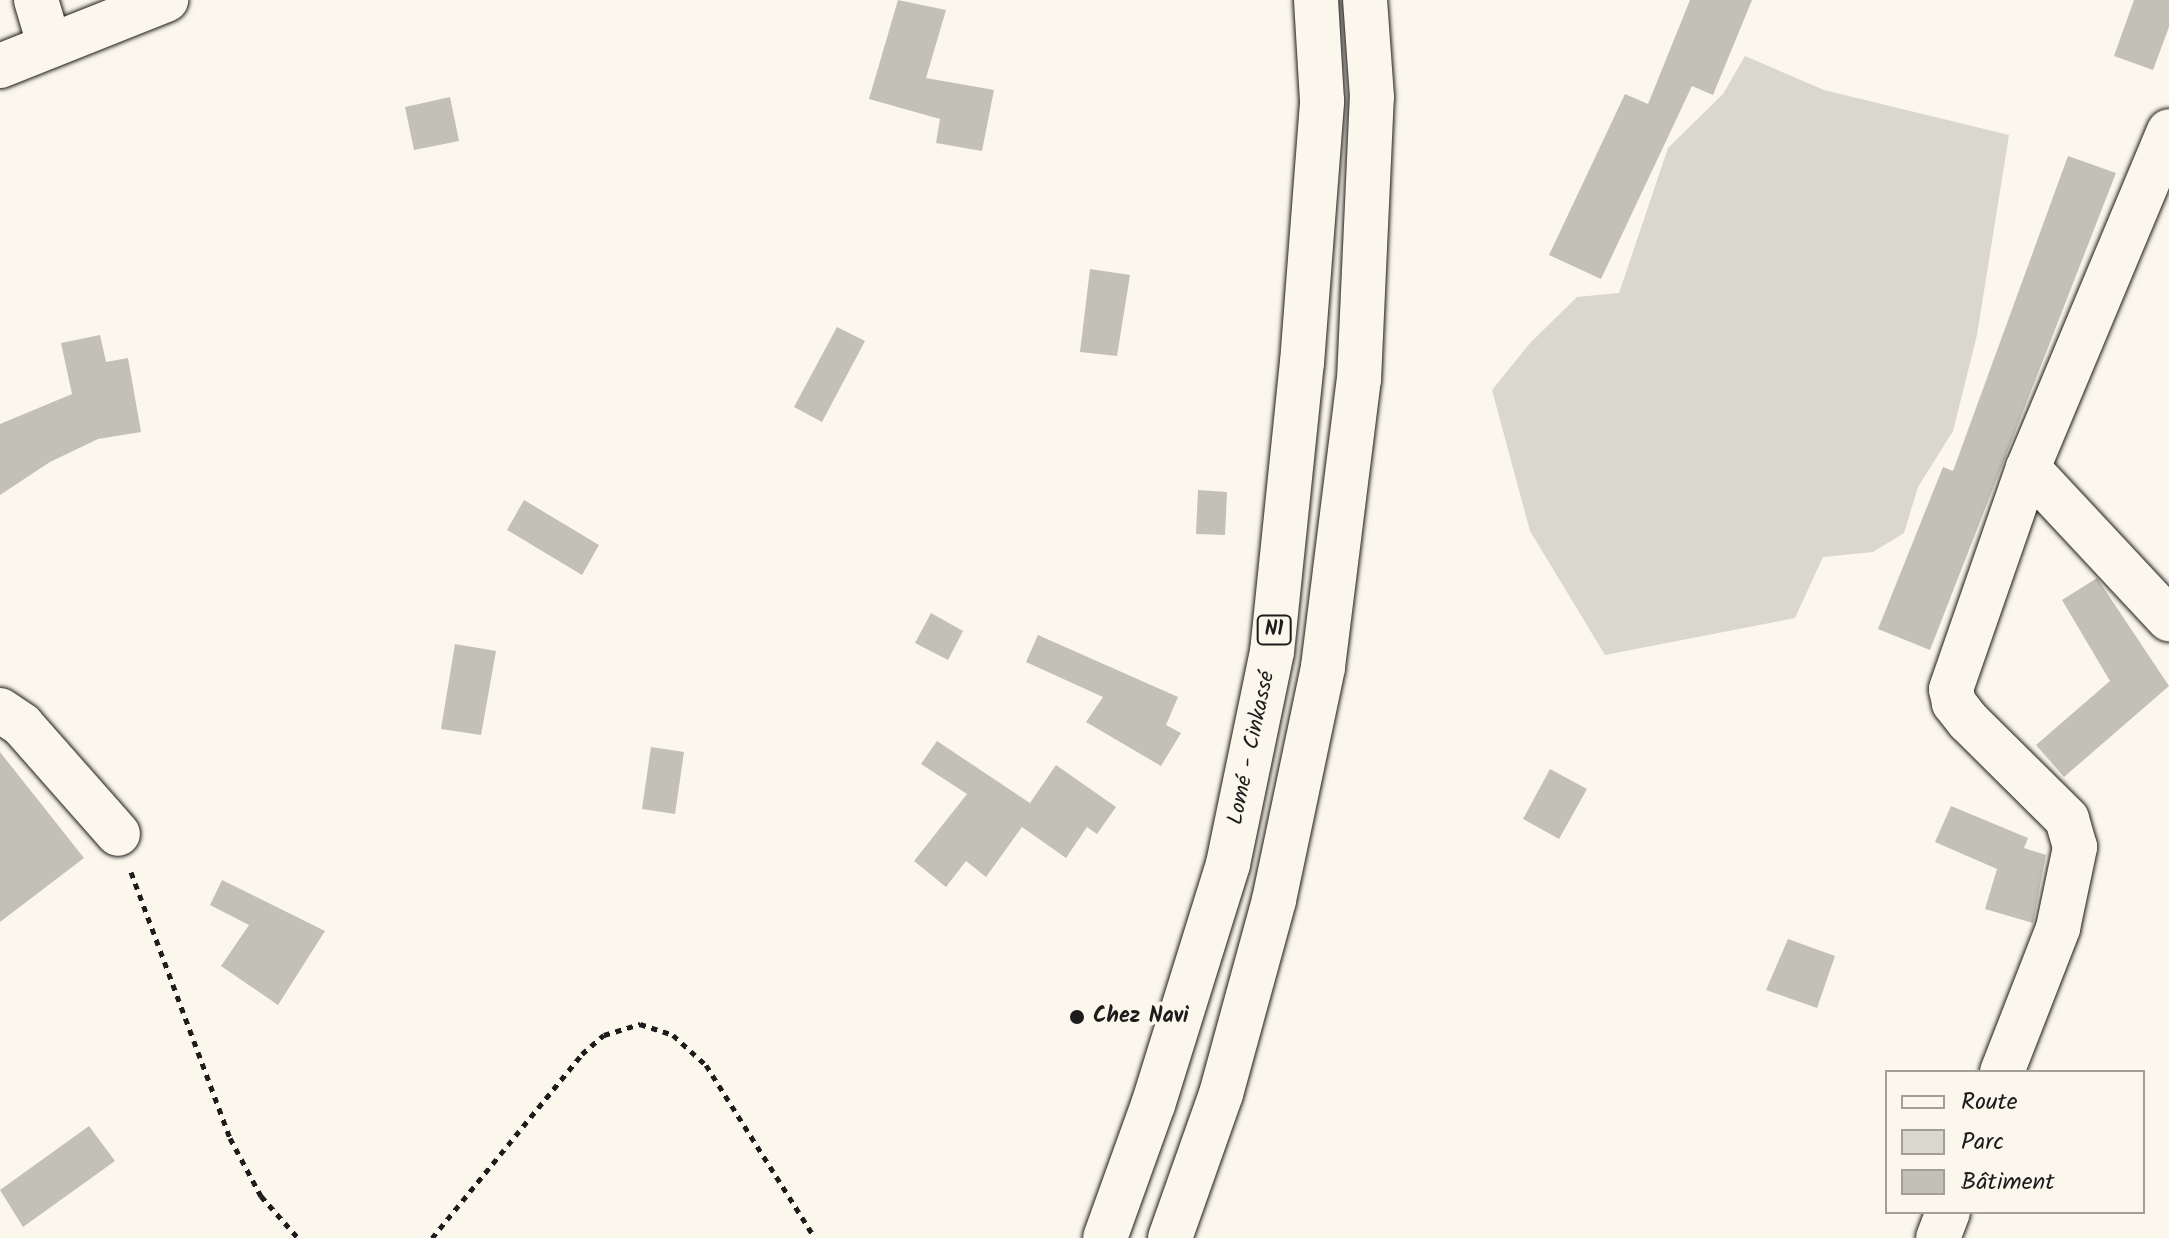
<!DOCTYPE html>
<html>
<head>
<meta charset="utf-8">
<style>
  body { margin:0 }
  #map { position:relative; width:2169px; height:1238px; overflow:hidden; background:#fbf7ec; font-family:Kalam,sans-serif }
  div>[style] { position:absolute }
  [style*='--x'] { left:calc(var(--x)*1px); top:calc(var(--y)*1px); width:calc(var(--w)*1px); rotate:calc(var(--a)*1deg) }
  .green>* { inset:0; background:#dad7ce }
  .building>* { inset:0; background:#c3c0b8 }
  .path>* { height:5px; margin-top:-2.5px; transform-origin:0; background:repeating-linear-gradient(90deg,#1c1c1c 0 6px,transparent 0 12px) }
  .roads { filter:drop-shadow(0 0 2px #1c1c1c) drop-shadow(0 0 2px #1c1c1c) }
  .minor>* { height:44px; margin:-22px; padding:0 22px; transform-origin:22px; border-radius:22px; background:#fbf7ec }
  .highway>* { height:44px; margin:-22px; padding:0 22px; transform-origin:22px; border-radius:22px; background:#fbf7ec }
  .dots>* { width:22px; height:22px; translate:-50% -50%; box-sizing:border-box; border:4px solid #fbf7ec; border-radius:50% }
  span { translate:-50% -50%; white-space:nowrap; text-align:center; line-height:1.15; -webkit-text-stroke:7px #fbf7ec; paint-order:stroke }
  .shield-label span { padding:2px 6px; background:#fbf7ec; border:2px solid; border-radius:6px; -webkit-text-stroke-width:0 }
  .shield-label { font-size:20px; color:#1c1c1c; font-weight:700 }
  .street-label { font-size:22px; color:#1c1c1c }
  .poi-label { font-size:22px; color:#1c1c1c; font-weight:700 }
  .left { translate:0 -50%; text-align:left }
  .legend { position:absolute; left:1885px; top:1070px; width:260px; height:144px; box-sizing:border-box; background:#fbf7ec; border:2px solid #a29f99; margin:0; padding:10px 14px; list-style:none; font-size:24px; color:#1c1c1c }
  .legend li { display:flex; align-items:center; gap:16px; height:40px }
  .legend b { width:40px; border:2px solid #a29f99 }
</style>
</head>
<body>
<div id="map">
  <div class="green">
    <i style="clip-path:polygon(1745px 56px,1824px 90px,2009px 135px,1977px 335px,1953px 431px,1918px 487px,1904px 533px,1873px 552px,1823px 557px,1795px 618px,1605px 655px,1530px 531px,1492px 390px,1530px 343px,1577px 297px,1619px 293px,1668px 148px,1723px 94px)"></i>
  </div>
  <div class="building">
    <i style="clip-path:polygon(898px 0,946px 10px,926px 78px,994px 90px,982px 151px,936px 143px,940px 119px,869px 99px)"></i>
    <i style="clip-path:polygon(1690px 0,1752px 0,1713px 95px,1692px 86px,1601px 279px,1549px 255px,1625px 94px,1648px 104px)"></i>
    <i style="clip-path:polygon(2134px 0,2169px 0,2169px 27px,2153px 70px,2114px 56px)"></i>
    <i style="clip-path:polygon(450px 97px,459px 141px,414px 150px,405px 107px)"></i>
    <i style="clip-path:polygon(2068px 156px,2116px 173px,1930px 650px,1878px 629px,1943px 467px,1953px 471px)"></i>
    <i style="clip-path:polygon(1090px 269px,1130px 275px,1117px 356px,1080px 352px)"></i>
    <i style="clip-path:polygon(837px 327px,865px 341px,822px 422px,794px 407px)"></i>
    <i style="clip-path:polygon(100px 335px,106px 362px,128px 358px,141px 432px,98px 439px,50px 462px,0 495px,0 424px,72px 394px,61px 343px)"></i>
    <i style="clip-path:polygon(1198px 490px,1227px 492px,1225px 535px,1196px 534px)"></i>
    <i style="clip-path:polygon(524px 500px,599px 545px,582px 575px,507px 530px)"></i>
    <i style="clip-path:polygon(2097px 578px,2169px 686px,2064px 777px,2036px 745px,2110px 681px,2062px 600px)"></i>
    <i style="clip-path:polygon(931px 613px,963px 631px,948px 660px,915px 643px)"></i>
    <i style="clip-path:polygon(1038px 635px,1178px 697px,1166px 725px,1181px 733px,1161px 766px,1086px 722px,1103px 697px,1026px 662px)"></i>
    <i style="clip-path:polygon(455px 644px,496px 651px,481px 735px,441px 729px)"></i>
    <i style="clip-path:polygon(937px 741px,1030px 803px,1056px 765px,1116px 807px,1097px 834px,1087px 827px,1066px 858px,1022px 827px,986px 877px,966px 861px,946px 887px,914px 861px,967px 794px,921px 764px)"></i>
    <i style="clip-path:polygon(651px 747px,684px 752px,675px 814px,642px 809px)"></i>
    <i style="clip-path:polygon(0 752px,84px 858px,0 922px)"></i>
    <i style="clip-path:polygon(1550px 769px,1587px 789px,1559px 839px,1523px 819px)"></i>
    <i style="clip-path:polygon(1951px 806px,2028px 838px,2024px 848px,2046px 855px,2033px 923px,1985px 909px,1997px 869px,1935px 842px)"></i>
    <i style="clip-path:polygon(222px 880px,325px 931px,278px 1005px,221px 966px,249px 925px,210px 905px)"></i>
    <i style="clip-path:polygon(1788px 939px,1835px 956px,1817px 1008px,1766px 990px)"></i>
    <i style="clip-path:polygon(89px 1126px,115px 1161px,23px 1227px,0 1190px)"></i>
  </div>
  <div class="path">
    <i style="--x:131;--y:872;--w:284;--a:69.6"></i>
    <i style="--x:230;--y:1138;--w:66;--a:61.9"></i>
    <i style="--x:261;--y:1196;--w:56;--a:48.6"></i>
    <i style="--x:432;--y:1238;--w:237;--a:-50.8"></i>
    <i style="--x:582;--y:1054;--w:29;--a:-41"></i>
    <i style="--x:604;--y:1035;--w:38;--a:-17"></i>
    <i style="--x:640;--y:1024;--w:35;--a:18"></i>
    <i style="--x:673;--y:1035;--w:45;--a:42.3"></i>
    <i style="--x:706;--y:1065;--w:204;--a:57.8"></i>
  </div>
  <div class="roads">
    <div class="minor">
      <i style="--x:36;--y:0;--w:46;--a:73.5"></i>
      <i style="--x:0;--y:66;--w:179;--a:-21.7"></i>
      <i style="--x:2028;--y:468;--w:207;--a:47"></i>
      <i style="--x:0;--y:710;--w:27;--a:34"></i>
      <i style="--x:22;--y:725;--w:145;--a:48.6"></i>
      <i style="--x:2002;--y:1072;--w:155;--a:-68.7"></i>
      <i style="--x:2058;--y:928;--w:83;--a:-78.1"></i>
      <i style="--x:2075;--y:847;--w:29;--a:-106"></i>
      <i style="--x:2067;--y:819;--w:139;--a:-135.3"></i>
      <i style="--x:1968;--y:721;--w:23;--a:-128"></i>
      <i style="--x:1954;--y:703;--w:14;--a:-102"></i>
      <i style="--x:1951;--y:689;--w:234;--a:-70.8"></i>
      <i style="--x:2028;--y:468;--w:365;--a:-67.3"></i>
      <i style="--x:1938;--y:1238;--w:28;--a:-69"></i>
    </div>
    <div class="highway">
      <i style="--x:1105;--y:1238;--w:141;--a:-70.2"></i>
      <i style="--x:1153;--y:1105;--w:252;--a:-72.7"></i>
      <i style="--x:1228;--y:864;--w:217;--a:-78.3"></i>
      <i style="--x:1272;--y:652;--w:291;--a:-84.1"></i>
      <i style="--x:1302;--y:363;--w:263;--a:-85.6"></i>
      <i style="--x:1322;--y:101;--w:101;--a:-93.4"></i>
      <i style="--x:1170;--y:1238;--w:153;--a:-70.5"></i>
      <i style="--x:1221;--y:1094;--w:201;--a:-74.7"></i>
      <i style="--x:1274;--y:900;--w:238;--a:-78.1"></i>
      <i style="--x:1323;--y:667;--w:289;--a:-82.9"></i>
      <i style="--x:1359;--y:380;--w:283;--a:-87.4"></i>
      <i style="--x:1372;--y:97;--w:97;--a:-94.1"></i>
    </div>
  </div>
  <div class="dots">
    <i style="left:1077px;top:1017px;background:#1c1c1c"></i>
  </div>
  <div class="shield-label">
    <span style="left:1274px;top:630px">N1</span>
  </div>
  <div class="street-label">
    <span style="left:1252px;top:748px;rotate:-78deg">Lomé - Cinkassé</span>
  </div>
  <div class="poi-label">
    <span class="left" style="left:1093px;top:1017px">Chez Navi</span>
  </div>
  <ul class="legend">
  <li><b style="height:10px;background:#fbf7ec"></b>Route</li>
  <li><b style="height:22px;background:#dad7ce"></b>Parc</li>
  <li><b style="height:22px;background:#c3c0b8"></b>Bâtiment</li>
  </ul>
</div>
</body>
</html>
